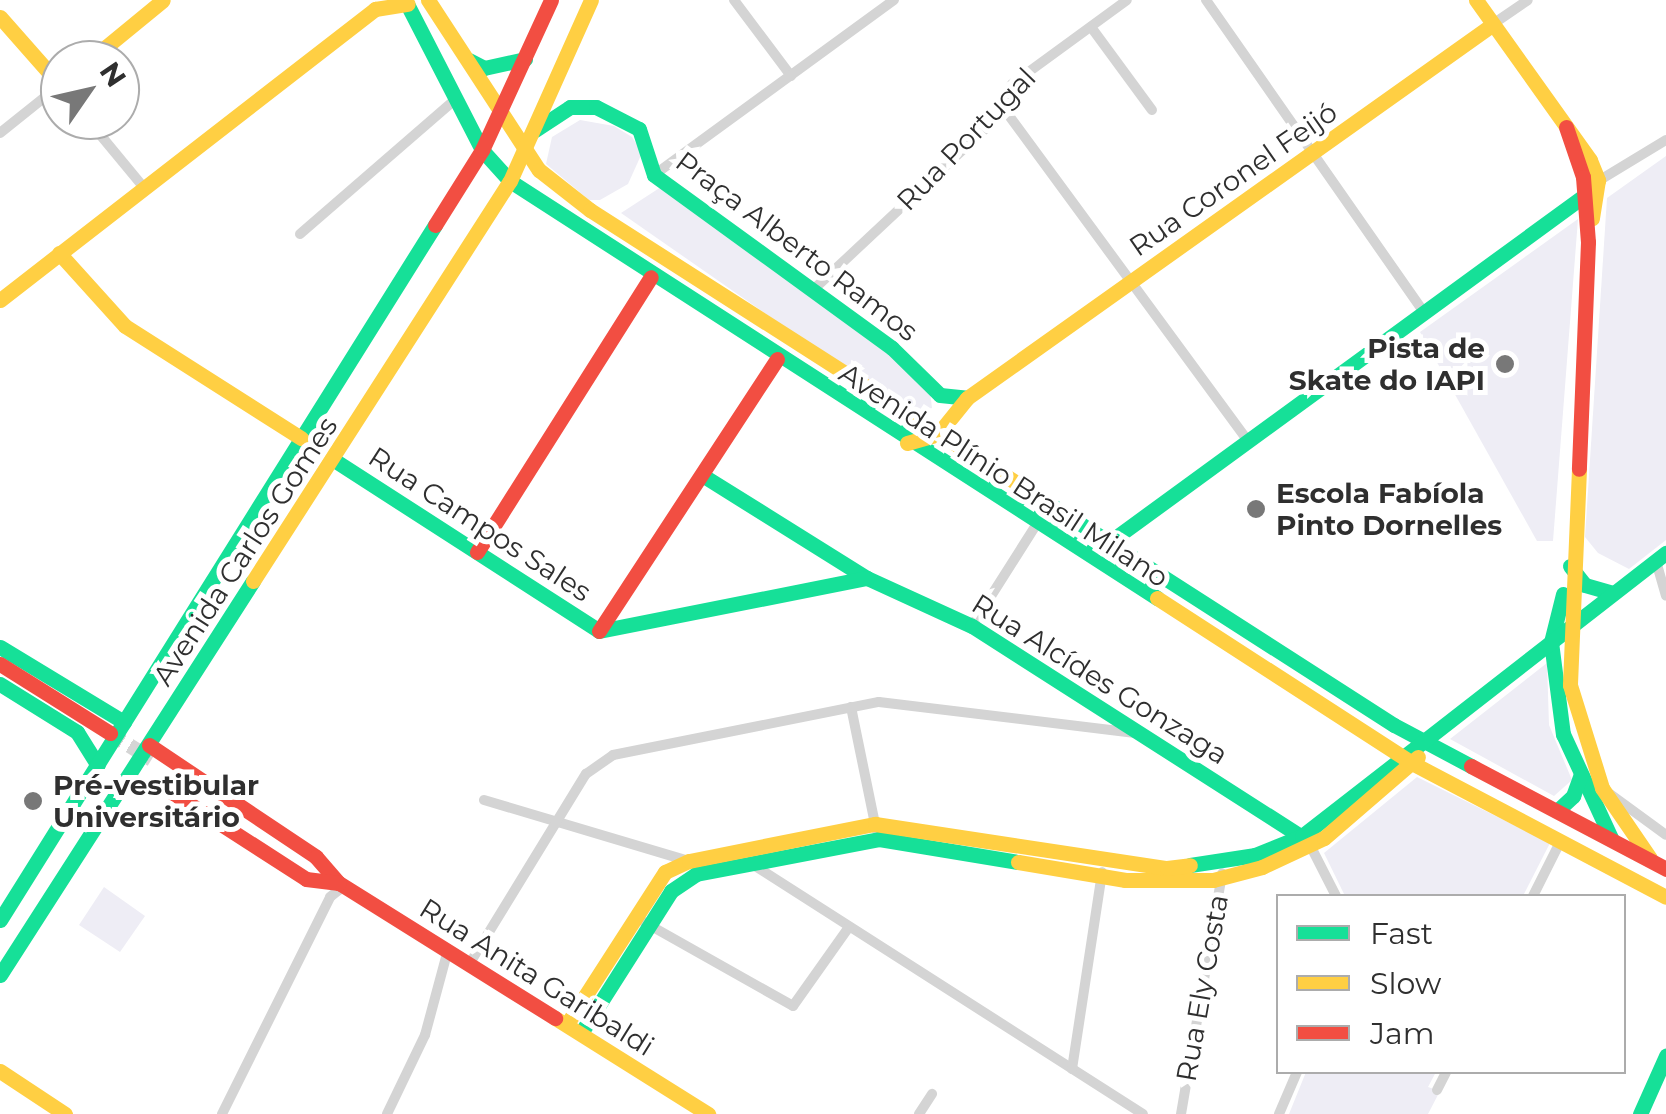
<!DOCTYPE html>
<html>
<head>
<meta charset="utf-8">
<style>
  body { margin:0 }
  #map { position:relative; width:1666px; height:1114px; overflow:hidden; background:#fff; font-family:Montserrat,sans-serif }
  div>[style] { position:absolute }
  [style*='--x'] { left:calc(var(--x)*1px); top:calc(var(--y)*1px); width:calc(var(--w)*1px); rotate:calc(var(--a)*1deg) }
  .green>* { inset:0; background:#eeedf5 }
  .secondary-tunnel>* { height:15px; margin-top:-7.5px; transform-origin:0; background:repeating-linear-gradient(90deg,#d5d5d5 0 15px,transparent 0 23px) }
  .street>* { height:10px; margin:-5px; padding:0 5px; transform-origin:5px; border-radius:5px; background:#d4d4d4 }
  .fast>* { height:15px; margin:-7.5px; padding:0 7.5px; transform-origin:7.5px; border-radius:7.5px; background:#16e098 }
  .slow>* { height:15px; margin:-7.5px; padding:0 7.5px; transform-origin:7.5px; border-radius:7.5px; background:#ffcf43 }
  .jam>* { height:15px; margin:-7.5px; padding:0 7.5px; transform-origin:7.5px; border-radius:7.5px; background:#f24e42 }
  .dots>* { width:28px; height:28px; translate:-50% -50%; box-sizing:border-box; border:5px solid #fff; border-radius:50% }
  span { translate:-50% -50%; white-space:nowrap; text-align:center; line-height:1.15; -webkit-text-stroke:10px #fff; paint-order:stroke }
  .street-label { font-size:28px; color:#2f2f2f }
  .poi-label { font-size:28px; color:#2f2f2f; font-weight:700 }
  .right { translate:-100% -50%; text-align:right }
  .left { translate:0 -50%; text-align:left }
  .legend { position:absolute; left:1276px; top:894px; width:350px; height:180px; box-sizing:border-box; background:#fff; border:2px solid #acacac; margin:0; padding:12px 18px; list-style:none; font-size:30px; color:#2f2f2f }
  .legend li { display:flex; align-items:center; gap:20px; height:50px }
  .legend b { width:50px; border:2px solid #acacac }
  .north { position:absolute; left:40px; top:40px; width:100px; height:100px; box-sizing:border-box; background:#fff; border:2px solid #acacac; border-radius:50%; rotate:56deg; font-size:28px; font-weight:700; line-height:40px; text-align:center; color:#2f2f2f }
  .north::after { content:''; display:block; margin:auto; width:35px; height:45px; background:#787878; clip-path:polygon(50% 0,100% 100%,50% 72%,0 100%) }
</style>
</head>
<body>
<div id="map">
  <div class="green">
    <i style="clip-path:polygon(580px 120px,614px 126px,632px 137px,642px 153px,628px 184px,600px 200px,589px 200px,546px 164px,552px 137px)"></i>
    <i style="clip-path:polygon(1666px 156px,1666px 540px,1629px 569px,1598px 553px,1585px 537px,1607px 198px)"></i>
    <i style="clip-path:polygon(661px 187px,905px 365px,930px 391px,932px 408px,911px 415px,621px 213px)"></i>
    <i style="clip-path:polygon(1578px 219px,1553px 541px,1537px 541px,1420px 332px)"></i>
    <i style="clip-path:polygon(1547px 663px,1549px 725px,1572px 780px,1554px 796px,1450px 739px)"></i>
    <i style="clip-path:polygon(1417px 777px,1550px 843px,1523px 896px,1345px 896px,1324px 853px)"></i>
    <i style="clip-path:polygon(104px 887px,145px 916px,120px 952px,79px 925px)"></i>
    <i style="clip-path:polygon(1306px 1072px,1436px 1072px,1428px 1087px,1440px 1091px,1428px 1114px,1289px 1114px)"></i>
  </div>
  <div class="secondary-tunnel">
    <i style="--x:110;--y:733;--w:49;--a:31.8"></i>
  </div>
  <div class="street">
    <i style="--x:734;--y:0;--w:95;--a:53.1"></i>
    <i style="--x:1206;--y:0;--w:381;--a:55.1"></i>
    <i style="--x:1493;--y:24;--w:42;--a:-34.4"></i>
    <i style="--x:1091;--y:27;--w:103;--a:53.7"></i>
    <i style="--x:999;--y:102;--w:419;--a:53.7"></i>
    <i style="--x:88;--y:120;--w:89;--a:50.4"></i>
    <i style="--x:0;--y:133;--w:77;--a:-38.7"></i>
    <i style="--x:654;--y:175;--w:297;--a:-36.1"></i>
    <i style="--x:1595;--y:183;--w:83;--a:-31.2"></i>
    <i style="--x:300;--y:234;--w:208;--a:-40.9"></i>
    <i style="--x:814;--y:289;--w:234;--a:-43.1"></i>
    <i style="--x:985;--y:129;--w:52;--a:-59"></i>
    <i style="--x:1012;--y:84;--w:142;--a:-36.1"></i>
    <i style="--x:1656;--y:561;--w:36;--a:74"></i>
    <i style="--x:972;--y:626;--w:120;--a:-57.6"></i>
    <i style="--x:851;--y:707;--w:125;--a:78.4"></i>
    <i style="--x:1610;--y:794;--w:69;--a:36.2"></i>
    <i style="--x:484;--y:800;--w:214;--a:16.6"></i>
    <i style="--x:1310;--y:845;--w:57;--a:63"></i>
    <i style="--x:752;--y:864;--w:464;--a:32.6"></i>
    <i style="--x:1533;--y:896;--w:63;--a:-63.4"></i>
    <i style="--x:644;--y:922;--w:171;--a:29.4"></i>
    <i style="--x:793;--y:1006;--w:97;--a:-54.7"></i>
    <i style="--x:470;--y:963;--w:222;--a:-58.5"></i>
    <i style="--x:586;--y:774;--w:33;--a:-35"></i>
    <i style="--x:613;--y:755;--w:271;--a:-11.3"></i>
    <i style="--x:879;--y:702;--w:258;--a:6.9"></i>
    <i style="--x:1072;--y:1069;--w:199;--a:-81.3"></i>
    <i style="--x:1437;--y:1090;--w:20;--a:-63"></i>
    <i style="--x:222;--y:1114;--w:242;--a:-63.5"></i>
    <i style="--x:330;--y:897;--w:18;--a:-38"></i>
    <i style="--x:387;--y:1114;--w:88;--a:-64.3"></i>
    <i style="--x:425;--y:1035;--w:88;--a:-74.9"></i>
    <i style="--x:919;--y:1114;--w:24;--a:-57"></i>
    <i style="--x:1181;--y:1114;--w:244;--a:-80.3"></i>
    <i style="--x:1279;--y:1114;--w:46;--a:-66.8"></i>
  </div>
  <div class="fast">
    <i style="--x:405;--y:0;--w:169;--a:62.8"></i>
    <i style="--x:482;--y:150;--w:42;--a:47.9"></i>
    <i style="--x:510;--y:181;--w:770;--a:32.8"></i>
    <i style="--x:469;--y:60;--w:17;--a:28"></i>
    <i style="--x:484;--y:68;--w:42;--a:-12.4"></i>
    <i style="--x:535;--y:130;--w:42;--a:-33.3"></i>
    <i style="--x:570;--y:107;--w:26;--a:0"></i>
    <i style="--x:596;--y:107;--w:48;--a:27.1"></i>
    <i style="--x:639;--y:129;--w:48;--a:71.9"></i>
    <i style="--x:654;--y:175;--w:294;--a:36"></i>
    <i style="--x:892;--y:348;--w:67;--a:44.4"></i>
    <i style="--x:940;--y:395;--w:27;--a:6"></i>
    <i style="--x:334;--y:460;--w:315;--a:32.8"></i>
    <i style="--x:702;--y:475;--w:195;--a:32"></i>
    <i style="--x:867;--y:578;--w:115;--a:24.6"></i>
    <i style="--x:972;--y:626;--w:395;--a:32.6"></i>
    <i style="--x:1048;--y:503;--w:411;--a:32.7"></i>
    <i style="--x:1394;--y:725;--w:87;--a:28"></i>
    <i style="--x:1104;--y:546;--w:595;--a:-36.12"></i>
    <i style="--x:1570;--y:566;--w:24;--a:52"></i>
    <i style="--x:1585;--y:585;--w:29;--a:16"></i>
    <i style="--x:1563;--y:594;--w:49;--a:104"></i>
    <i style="--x:1551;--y:642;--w:93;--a:82.6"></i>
    <i style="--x:1563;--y:734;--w:115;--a:65.2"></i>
    <i style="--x:599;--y:631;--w:273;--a:-11.2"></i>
    <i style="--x:0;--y:647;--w:145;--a:31.2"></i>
    <i style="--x:0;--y:684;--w:91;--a:31.9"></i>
    <i style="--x:77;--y:732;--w:39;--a:58"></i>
    <i style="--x:1558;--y:810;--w:21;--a:-43"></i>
    <i style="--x:1573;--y:796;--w:23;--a:-70"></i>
    <i style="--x:1190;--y:865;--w:66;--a:-8.7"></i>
    <i style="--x:1255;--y:855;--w:51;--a:-22"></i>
    <i style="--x:1302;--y:836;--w:461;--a:-37.9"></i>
    <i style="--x:0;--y:920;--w:820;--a:-57.96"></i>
    <i style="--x:0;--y:975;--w:468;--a:-57.3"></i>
    <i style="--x:581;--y:1033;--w:168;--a:-57.6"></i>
    <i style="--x:671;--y:891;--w:30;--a:-34"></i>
    <i style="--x:696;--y:874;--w:186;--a:-10.8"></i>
    <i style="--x:879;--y:839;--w:141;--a:9.4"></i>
    <i style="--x:1640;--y:1114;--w:64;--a:-65.9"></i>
  </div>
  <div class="slow">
    <i style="--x:428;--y:0;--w:203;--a:56.9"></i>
    <i style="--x:539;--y:170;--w:65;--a:38.1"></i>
    <i style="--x:590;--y:210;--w:544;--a:32.61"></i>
    <i style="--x:1476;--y:0;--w:196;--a:54.5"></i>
    <i style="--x:1590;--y:160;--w:22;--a:68"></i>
    <i style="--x:1598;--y:180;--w:39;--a:99"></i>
    <i style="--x:0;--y:17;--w:91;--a:48.6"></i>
    <i style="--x:90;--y:60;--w:94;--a:-39.4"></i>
    <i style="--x:59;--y:253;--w:98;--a:47.9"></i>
    <i style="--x:125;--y:326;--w:209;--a:32.5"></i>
    <i style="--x:0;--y:300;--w:475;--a:-37.8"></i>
    <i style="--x:375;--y:9;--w:33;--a:-9"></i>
    <i style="--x:907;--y:443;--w:32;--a:-16"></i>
    <i style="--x:938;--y:434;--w:46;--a:-51.1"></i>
    <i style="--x:967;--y:398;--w:645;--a:-35.41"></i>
    <i style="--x:1579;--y:469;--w:216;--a:92.4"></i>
    <i style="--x:1570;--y:685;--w:108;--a:72.7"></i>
    <i style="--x:1602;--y:788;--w:85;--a:55.6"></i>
    <i style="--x:253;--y:581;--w:475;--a:-57.3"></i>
    <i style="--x:510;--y:181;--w:198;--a:-65.9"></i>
    <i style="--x:1157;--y:598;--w:304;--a:32.9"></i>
    <i style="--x:1412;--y:763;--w:287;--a:27.8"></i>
    <i style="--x:1018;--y:862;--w:109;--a:9.5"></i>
    <i style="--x:1125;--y:880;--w:88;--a:0"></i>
    <i style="--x:1213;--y:880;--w:51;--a:-14.9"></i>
    <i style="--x:1262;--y:867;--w:68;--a:-25.1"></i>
    <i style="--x:1324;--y:838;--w:124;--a:-40.8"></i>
    <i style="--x:555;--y:1018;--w:181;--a:32.1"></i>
    <i style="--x:567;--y:1024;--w:181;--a:-57.2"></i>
    <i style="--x:665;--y:872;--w:26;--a:-25"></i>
    <i style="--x:689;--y:861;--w:190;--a:-11.3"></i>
    <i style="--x:875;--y:824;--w:295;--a:8.6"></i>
    <i style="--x:1167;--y:868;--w:23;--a:-7"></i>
    <i style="--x:0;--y:1071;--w:78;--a:33.5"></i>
  </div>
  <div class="jam">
    <i style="--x:1566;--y:127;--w:53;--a:71.2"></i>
    <i style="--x:1583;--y:177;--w:65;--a:85.6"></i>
    <i style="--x:1588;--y:242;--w:227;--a:92.3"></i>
    <i style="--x:435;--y:225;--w:89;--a:-57.9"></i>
    <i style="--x:482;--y:150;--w:165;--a:-65.3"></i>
    <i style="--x:477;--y:552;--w:325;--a:-57.7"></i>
    <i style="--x:599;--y:631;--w:325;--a:-56.8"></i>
    <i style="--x:0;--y:664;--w:130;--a:32.1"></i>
    <i style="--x:149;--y:745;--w:201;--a:33.8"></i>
    <i style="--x:316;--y:857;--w:35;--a:49"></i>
    <i style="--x:339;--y:883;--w:255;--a:32"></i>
    <i style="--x:1471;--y:766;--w:221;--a:27.8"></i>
    <i style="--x:125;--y:783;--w:40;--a:7.1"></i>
    <i style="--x:165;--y:788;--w:168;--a:32.8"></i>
    <i style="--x:306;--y:879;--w:33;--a:7"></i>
  </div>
  <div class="dots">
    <i style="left:1505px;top:364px;background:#787878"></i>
    <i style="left:1256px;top:509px;background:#787878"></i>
    <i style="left:33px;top:801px;background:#787878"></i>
  </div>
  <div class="street-label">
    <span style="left:966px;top:139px;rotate:-46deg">Rua Portugal</span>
    <span style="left:1233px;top:179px;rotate:-35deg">Rua Coronel Feijó</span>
    <span style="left:797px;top:246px;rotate:37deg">Praça Alberto Ramos</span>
    <span style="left:1004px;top:475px;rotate:33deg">Avenida Plínio Brasil Milano</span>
    <span style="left:480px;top:524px;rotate:33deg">Rua Campos Sales</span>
    <span style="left:245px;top:551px;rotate:-57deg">Avenida Carlos Gomes</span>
    <span style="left:1100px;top:679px;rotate:32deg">Rua Alcídes Gonzaga</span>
    <span style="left:537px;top:977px;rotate:32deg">Rua Anita Garibaldi</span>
    <span style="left:1202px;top:988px;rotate:-80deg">Rua Ely Costa</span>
  </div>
  <div class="poi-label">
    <span class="right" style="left:1485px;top:364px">Pista de<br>Skate do IAPI</span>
    <span class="left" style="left:1276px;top:509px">Escola Fabíola<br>Pinto Dornelles</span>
    <span class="left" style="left:53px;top:801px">Pré-vestibular<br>Universitário</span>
  </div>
  <ul class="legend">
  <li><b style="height:12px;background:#16e098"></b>Fast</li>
  <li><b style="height:12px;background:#ffcf43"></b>Slow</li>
  <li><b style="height:12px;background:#f24e42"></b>Jam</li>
  </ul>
  <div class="north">N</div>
</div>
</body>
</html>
